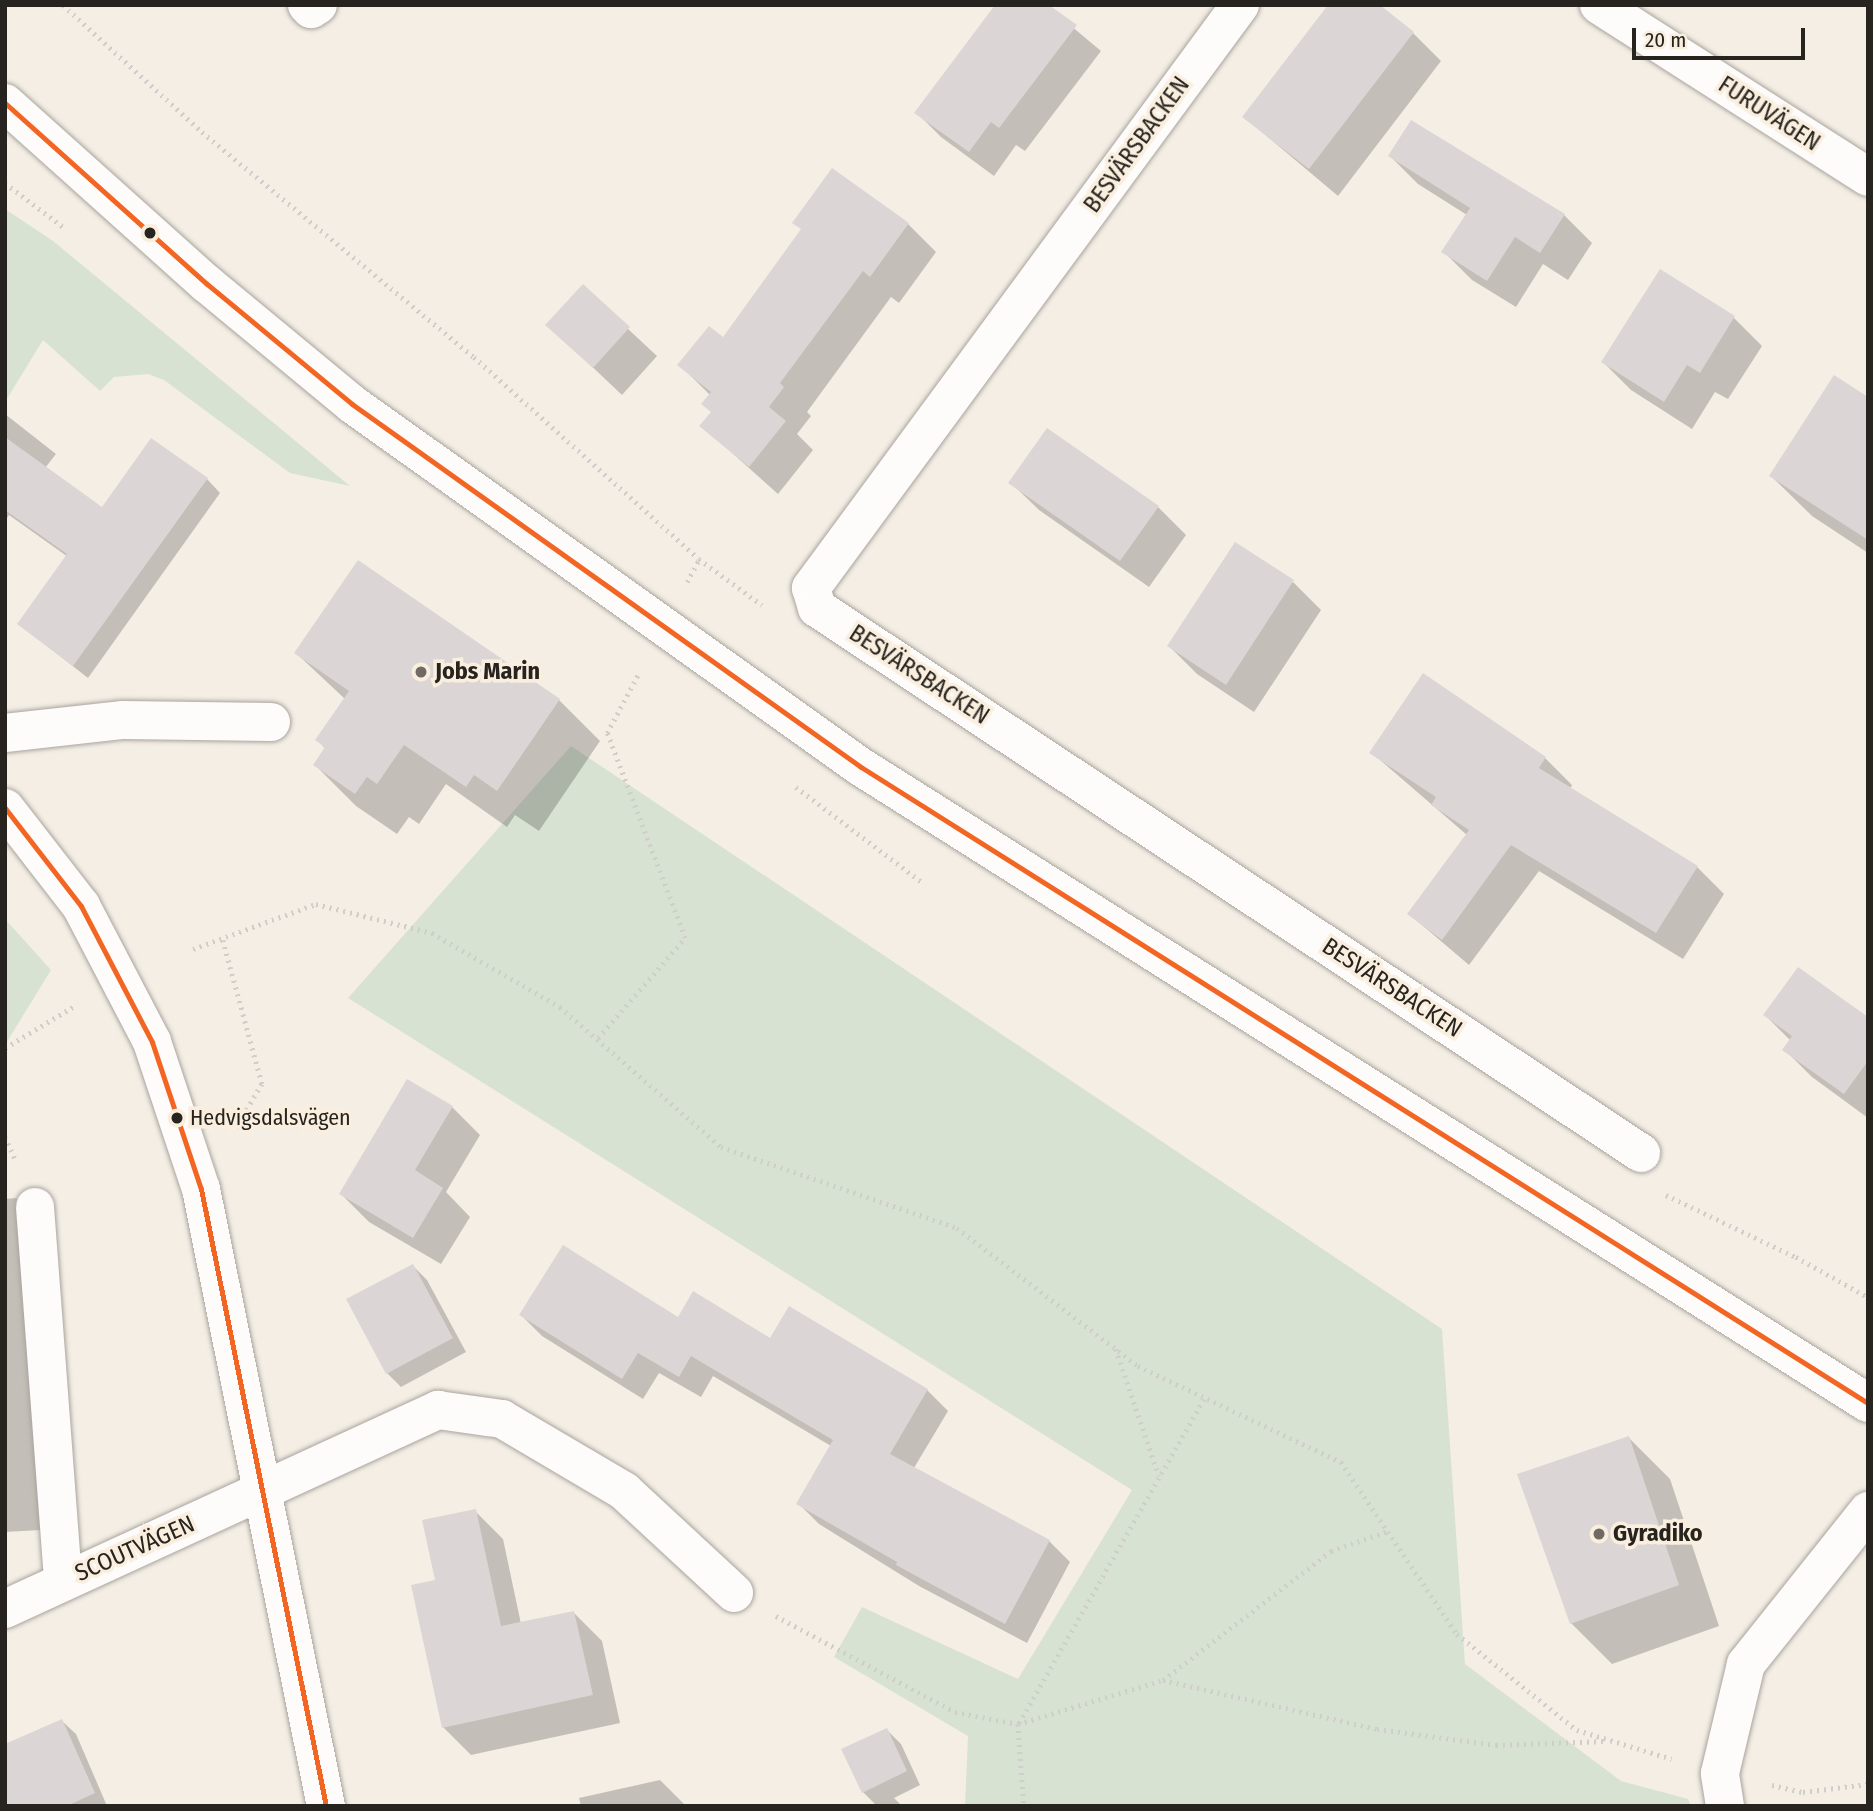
<!DOCTYPE html>
<html>
<head>
<meta charset="utf-8">
<style>
  body { margin:0 }
  #map { position:relative; width:1873px; height:1811px; overflow:hidden; background:#f4eee5; font-family:"Fira Sans Condensed",sans-serif }
  div>[style] { position:absolute }
  [style*='--x'] { left:calc(var(--x)*1px); top:calc(var(--y)*1px); width:calc(var(--w)*1px); rotate:calc(var(--a)*1deg) }
  .green>* { inset:0; background:#d8e2d3 }
  .shadow>* { inset:0; background:#0003 }
  .building>* { inset:0; background:#dcd5d5 }
  .path>* { height:4.5px; margin-top:-2.25px; transform-origin:0; background:repeating-linear-gradient(90deg,#d0cecb 0 2px,transparent 0 7px) }
  .roads { filter:drop-shadow(0 0 2px #a9a49e) drop-shadow(0 0 2px #a9a49e) }
  .minor>* { height:38px; margin:-19px; padding:0 19px; transform-origin:19px; border-radius:19px; background:#fdfcfb }
  .bus-1>* { height:5px; margin:-2.5px; padding:0 2.5px; transform-origin:2.5px; border-radius:2.5px; background:#f26522 }
  .dots>* { width:19px; height:19px; translate:-50% -50%; box-sizing:border-box; border:4px solid #faefdf; border-radius:50% }
  span { translate:-50% -50%; white-space:nowrap; text-align:center; line-height:1.15; -webkit-text-stroke:7px #faefdf; paint-order:stroke }
  .bus-label { font-size:22px; color:#27231e }
  .left { translate:0 -50%; text-align:left }
  .street-label { font-size:24px; color:#27231e }
  .poi-label { font-size:24px; color:#27231e; font-weight:700 }
  .frame { position:absolute; inset:0; border:7px solid #27231e; pointer-events:none }
  .scale { position:absolute; left:1632px; top:28px; width:173px; height:32px; box-sizing:border-box; border:4px solid #27231e; border-top:0; padding-left:9px; font-size:21px; line-height:24px; white-space:nowrap; color:#27231e; -webkit-text-stroke:5px #faefdf; paint-order:stroke }
</style>
</head>
<body>
<div id="map">
  <div class="green">
    <i style="clip-path:polygon(5px 209px,53px 241px,350px 486px,290px 473px,164px 380px,148px 374px,114px 377px,100px 391px,43px 340px,5px 402px)"></i>
    <i style="clip-path:polygon(571px 746px,1442px 1329px,1465px 1664px,1621px 1781px,1688px 1799px,1691px 1806px,965px 1806px,968px 1736px,834px 1657px,862px 1607px,1018px 1679px,1132px 1490px,348px 998px)"></i>
    <i style="clip-path:polygon(5px 919px,51px 970px,5px 1045px)"></i>
  </div>
  <div class="shadow">
    <i style="clip-path:polygon(1046px 5px,1101px 51px,1025px 151px,1016px 145px,994px 176px,941px 137px,917px 113px)"></i>
    <i style="clip-path:polygon(1413px 33px,1441px 61px,1338px 196px,1244px 117px)"></i>
    <i style="clip-path:polygon(1390px 156px,1564px 215px,1592px 243px,1568px 280px,1543px 264px,1516px 307px,1472px 280px,1444px 252px,1467px 215px,1418px 184px)"></i>
    <i style="clip-path:polygon(908px 224px,936px 252px,899px 303px,891px 297px,807px 412px,811px 416px,797px 434px,813px 450px,778px 494px,702px 426px,713px 413px,710px 395px,680px 365px)"></i>
    <i style="clip-path:polygon(1661px 271px,1734px 318px,1762px 346px,1728px 399px,1715px 392px,1692px 429px,1631px 390px,1603px 362px)"></i>
    <i style="clip-path:polygon(583px 287px,657px 356px,622px 395px,548px 325px)"></i>
    <i style="clip-path:polygon(1868px 399px,1868px 553px,1812px 516px,1771px 476px)"></i>
    <i style="clip-path:polygon(5px 414px,56px 454px,45px 468px,102px 509px,207px 479px,220px 493px,88px 678px,19px 624px,68px 557px,9px 515px,5px 521px)"></i>
    <i style="clip-path:polygon(1011px 483px,1158px 507px,1186px 535px,1149px 587px,1039px 510px)"></i>
    <i style="clip-path:polygon(358px 562px,559px 700px,600px 741px,539px 831px,515px 815px,507px 827px,446px 784px,419px 824px,409px 817px,397px 834px,356px 806px,315px 765px,326px 749px,317px 740px,345px 699px,296px 653px)"></i>
    <i style="clip-path:polygon(1293px 582px,1321px 610px,1254px 712px,1197px 674px,1169px 646px)"></i>
    <i style="clip-path:polygon(1423px 676px,1545px 758px,1572px 785px,1570px 789px,1697px 867px,1724px 894px,1683px 959px,1539px 871px,1469px 965px,1409px 914px,1467px 835px,1372px 753px)"></i>
    <i style="clip-path:polygon(1765px 1015px,1868px 1020px,1868px 1118px,1812px 1077px,1784px 1049px,1791px 1041px)"></i>
    <i style="clip-path:polygon(452px 1107px,480px 1135px,446px 1192px,470px 1217px,441px 1264px,369px 1222px,341px 1194px)"></i>
    <i style="clip-path:polygon(16px 1198px,40px 1222px,59px 1529px,5px 1532px,5px 1199px)"></i>
    <i style="clip-path:polygon(413px 1266px,427px 1280px,466px 1352px,401px 1387px,387px 1373px,348px 1300px)"></i>
    <i style="clip-path:polygon(521px 1315px,679px 1319px,771px 1340px,927px 1390px,948px 1411px,914px 1468px,1049px 1541px,1070px 1562px,1027px 1643px,919px 1586px,819px 1524px,798px 1503px,831px 1446px,713px 1376px,701px 1397px,659px 1373px,643px 1399px,542px 1336px)"></i>
    <i style="clip-path:polygon(1629px 1438px,1670px 1479px,1719px 1626px,1612px 1664px,1571px 1623px)"></i>
    <i style="clip-path:polygon(475px 1511px,503px 1539px,521px 1624px,574px 1613px,602px 1641px,620px 1723px,471px 1755px,443px 1727px,437px 1581px)"></i>
    <i style="clip-path:polygon(62px 1721px,76px 1734px,107px 1806px,5px 1806px)"></i>
    <i style="clip-path:polygon(887px 1730px,901px 1744px,920px 1785px,894px 1798px,902px 1806px,877px 1806px,863px 1792px)"></i>
    <i style="clip-path:polygon(660px 1780px,686px 1806px,581px 1806px,579px 1798px)"></i>
  </div>
  <div class="building">
    <i style="clip-path:polygon(995px 5px,1049px 5px,1077px 25px,999px 128px,991px 122px,969px 152px,914px 113px)"></i>
    <i style="clip-path:polygon(1328px 5px,1380px 5px,1414px 32px,1309px 169px,1242px 117px)"></i>
    <i style="clip-path:polygon(1411px 120px,1565px 214px,1540px 253px,1515px 237px,1487px 281px,1441px 252px,1470px 208px,1388px 156px)"></i>
    <i style="clip-path:polygon(832px 168px,909px 223px,870px 277px,863px 271px,780px 383px,784px 387px,769px 407px,786px 421px,749px 467px,699px 426px,711px 412px,701px 404px,711px 392px,677px 365px,709px 326px,723px 337px,801px 229px,792px 223px)"></i>
    <i style="clip-path:polygon(1660px 269px,1735px 316px,1700px 373px,1687px 365px,1664px 402px,1601px 362px)"></i>
    <i style="clip-path:polygon(583px 284px,630px 327px,593px 368px,545px 325px)"></i>
    <i style="clip-path:polygon(1834px 375px,1868px 397px,1868px 540px,1769px 476px)"></i>
    <i style="clip-path:polygon(1047px 428px,1159px 506px,1120px 561px,1008px 483px)"></i>
    <i style="clip-path:polygon(5px 437px,102px 507px,151px 438px,208px 478px,73px 666px,17px 624px,67px 554px,5px 510px)"></i>
    <i style="clip-path:polygon(1235px 542px,1294px 580px,1226px 685px,1167px 646px)"></i>
    <i style="clip-path:polygon(358px 560px,560px 699px,497px 791px,474px 775px,466px 787px,404px 745px,377px 784px,367px 777px,355px 794px,313px 765px,325px 747px,315px 740px,349px 691px,294px 653px)"></i>
    <i style="clip-path:polygon(1423px 673px,1546px 757px,1539px 768px,1698px 866px,1656px 933px,1511px 845px,1442px 940px,1407px 914px,1469px 830px,1431px 805px,1436px 797px,1369px 753px)"></i>
    <i style="clip-path:polygon(1798px 967px,1868px 1017px,1868px 1061px,1844px 1094px,1782px 1050px,1792px 1036px,1763px 1015px)"></i>
    <i style="clip-path:polygon(407px 1079px,453px 1106px,415px 1170px,443px 1188px,413px 1238px,339px 1194px)"></i>
    <i style="clip-path:polygon(563px 1245px,678px 1317px,693px 1291px,770px 1338px,789px 1306px,928px 1389px,890px 1454px,1050px 1540px,1005px 1624px,896px 1565px,897px 1562px,796px 1504px,833px 1440px,691px 1356px,679px 1377px,638px 1353px,622px 1379px,519px 1315px)"></i>
    <i style="clip-path:polygon(413px 1264px,453px 1338px,386px 1374px,346px 1299px)"></i>
    <i style="clip-path:polygon(1629px 1436px,1679px 1585px,1570px 1624px,1517px 1474px)"></i>
    <i style="clip-path:polygon(476px 1509px,501px 1626px,574px 1611px,593px 1695px,442px 1728px,411px 1585px,435px 1580px,422px 1520px)"></i>
    <i style="clip-path:polygon(62px 1719px,95px 1793px,67px 1806px,5px 1806px,5px 1744px)"></i>
    <i style="clip-path:polygon(887px 1728px,907px 1771px,862px 1793px,841px 1749px)"></i>
  </div>
  <div class="path">
    <i style="--x:63;--y:5;--w:188;--a:42.4"></i>
    <i style="--x:202;--y:132;--w:353;--a:39.6"></i>
    <i style="--x:474;--y:357;--w:302;--a:41.9"></i>
    <i style="--x:699;--y:559;--w:78;--a:36.1"></i>
    <i style="--x:5;--y:183;--w:76;--a:37"></i>
    <i style="--x:687;--y:582;--w:26;--a:-62"></i>
    <i style="--x:796;--y:787;--w:159;--a:37.1"></i>
    <i style="--x:223;--y:940;--w:149;--a:74.8"></i>
    <i style="--x:262;--y:1084;--w:53;--a:120.4"></i>
    <i style="--x:193;--y:949;--w:131;--a:-20.1"></i>
    <i style="--x:316;--y:904;--w:120;--a:14"></i>
    <i style="--x:432;--y:933;--w:148;--a:30"></i>
    <i style="--x:560;--y:1007;--w:213;--a:41"></i>
    <i style="--x:721;--y:1147;--w:250;--a:18.9"></i>
    <i style="--x:957;--y:1228;--w:228;--a:37.3"></i>
    <i style="--x:1138;--y:1366;--w:225;--a:25.3"></i>
    <i style="--x:1341;--y:1462;--w:207;--a:56"></i>
    <i style="--x:1457;--y:1634;--w:154;--a:38.7"></i>
    <i style="--x:1577;--y:1730;--w:99;--a:17"></i>
    <i style="--x:598;--y:1038;--w:133;--a:-49"></i>
    <i style="--x:685;--y:938;--w:219;--a:-110.8"></i>
    <i style="--x:607;--y:733;--w:70;--a:-62"></i>
    <i style="--x:5;--y:1048;--w:83;--a:-31.2"></i>
    <i style="--x:5;--y:1137;--w:26;--a:65"></i>
    <i style="--x:1666;--y:1195;--w:144;--a:25.5"></i>
    <i style="--x:1796;--y:1257;--w:82;--a:29.1"></i>
    <i style="--x:1116;--y:1349;--w:134;--a:71.3"></i>
    <i style="--x:776;--y:1616;--w:203;--a:28.2"></i>
    <i style="--x:955;--y:1712;--w:64;--a:10.8"></i>
    <i style="--x:1018;--y:1724;--w:82;--a:85.8"></i>
    <i style="--x:1163;--y:1680;--w:220;--a:12.9"></i>
    <i style="--x:1377;--y:1729;--w:120;--a:7.7"></i>
    <i style="--x:1496;--y:1745;--w:111;--a:-2.1"></i>
    <i style="--x:1019;--y:1723;--w:375;--a:-60.3"></i>
    <i style="--x:1018;--y:1724;--w:152;--a:-16.9"></i>
    <i style="--x:1163;--y:1680;--w:212;--a:-37.5"></i>
    <i style="--x:1331;--y:1551;--w:60;--a:-19.3"></i>
    <i style="--x:1772;--y:1785;--w:32;--a:13"></i>
    <i style="--x:1803;--y:1792;--w:65;--a:-7"></i>
  </div>
  <div class="roads">
    <div class="minor">
      <i style="--x:307;--y:5;--w:6;--a:45"></i>
      <i style="--x:311;--y:9;--w:8;--a:-30"></i>
      <i style="--x:1240;--y:5;--w:724;--a:126.35"></i>
      <i style="--x:811;--y:588;--w:21;--a:73"></i>
      <i style="--x:817;--y:608;--w:988;--a:33.48"></i>
      <i style="--x:1599;--y:5;--w:319;--a:32.6"></i>
      <i style="--x:5;--y:103;--w:271;--a:41.9"></i>
      <i style="--x:207;--y:284;--w:188;--a:39.6"></i>
      <i style="--x:352;--y:404;--w:625;--a:35.5"></i>
      <i style="--x:861;--y:767;--w:1191;--a:32.28"></i>
      <i style="--x:5;--y:733;--w:119;--a:-6.3"></i>
      <i style="--x:123;--y:720;--w:148;--a:0.8"></i>
      <i style="--x:5;--y:808;--w:124;--a:52.2"></i>
      <i style="--x:81;--y:906;--w:153;--a:62.4"></i>
      <i style="--x:152;--y:1042;--w:155;--a:71.6"></i>
      <i style="--x:201;--y:1189;--w:630;--a:78.55"></i>
      <i style="--x:35;--y:1207;--w:375;--a:85.7"></i>
      <i style="--x:5;--y:1609;--w:477;--a:-24.7"></i>
      <i style="--x:438;--y:1410;--w:65;--a:8"></i>
      <i style="--x:502;--y:1419;--w:142;--a:30.5"></i>
      <i style="--x:624;--y:1491;--w:150;--a:42.8"></i>
      <i style="--x:1725;--y:1806;--w:33;--a:-99"></i>
      <i style="--x:1720;--y:1773;--w:112;--a:-76.6"></i>
      <i style="--x:1746;--y:1664;--w:196;--a:-51.4"></i>
    </div>
  </div>
  <div class="bus-1">
    <i style="--x:5;--y:103;--w:271;--a:41.9"></i>
    <i style="--x:207;--y:284;--w:188;--a:39.6"></i>
    <i style="--x:352;--y:404;--w:625;--a:35.5"></i>
    <i style="--x:861;--y:767;--w:1191;--a:32.28"></i>
    <i style="--x:5;--y:808;--w:124;--a:52.2"></i>
    <i style="--x:81;--y:906;--w:153;--a:62.4"></i>
    <i style="--x:152;--y:1042;--w:155;--a:71.6"></i>
    <i style="--x:201;--y:1189;--w:630;--a:78.55"></i>
  </div>
  <div class="dots">
    <i style="left:150px;top:233px;background:#27231e"></i>
    <i style="left:421px;top:672px;background:#6f6a64"></i>
    <i style="left:177px;top:1118px;background:#27231e"></i>
    <i style="left:1599px;top:1534px;background:#6f6a64"></i>
  </div>
  <div class="bus-label">
    <span class="left" style="left:190px;top:1118px">Hedvigsdalsvägen</span>
  </div>
  <div class="street-label">
    <span style="left:1769px;top:114px;rotate:33deg">FURUVÄGEN</span>
    <span style="left:1137px;top:145px;rotate:-54deg">BESVÄRSBACKEN</span>
    <span style="left:919px;top:675px;rotate:33deg">BESVÄRSBACKEN</span>
    <span style="left:1392px;top:988px;rotate:33deg">BESVÄRSBACKEN</span>
    <span style="left:135px;top:1549px;rotate:-24deg">SCOUTVÄGEN</span>
  </div>
  <div class="poi-label">
    <span class="left" style="left:435px;top:672px">Jobs Marin</span>
    <span class="left" style="left:1613px;top:1534px">Gyradiko</span>
  </div>
  <div class="frame"></div>
  <div class="scale">20 m</div>
</div>
</body>
</html>
